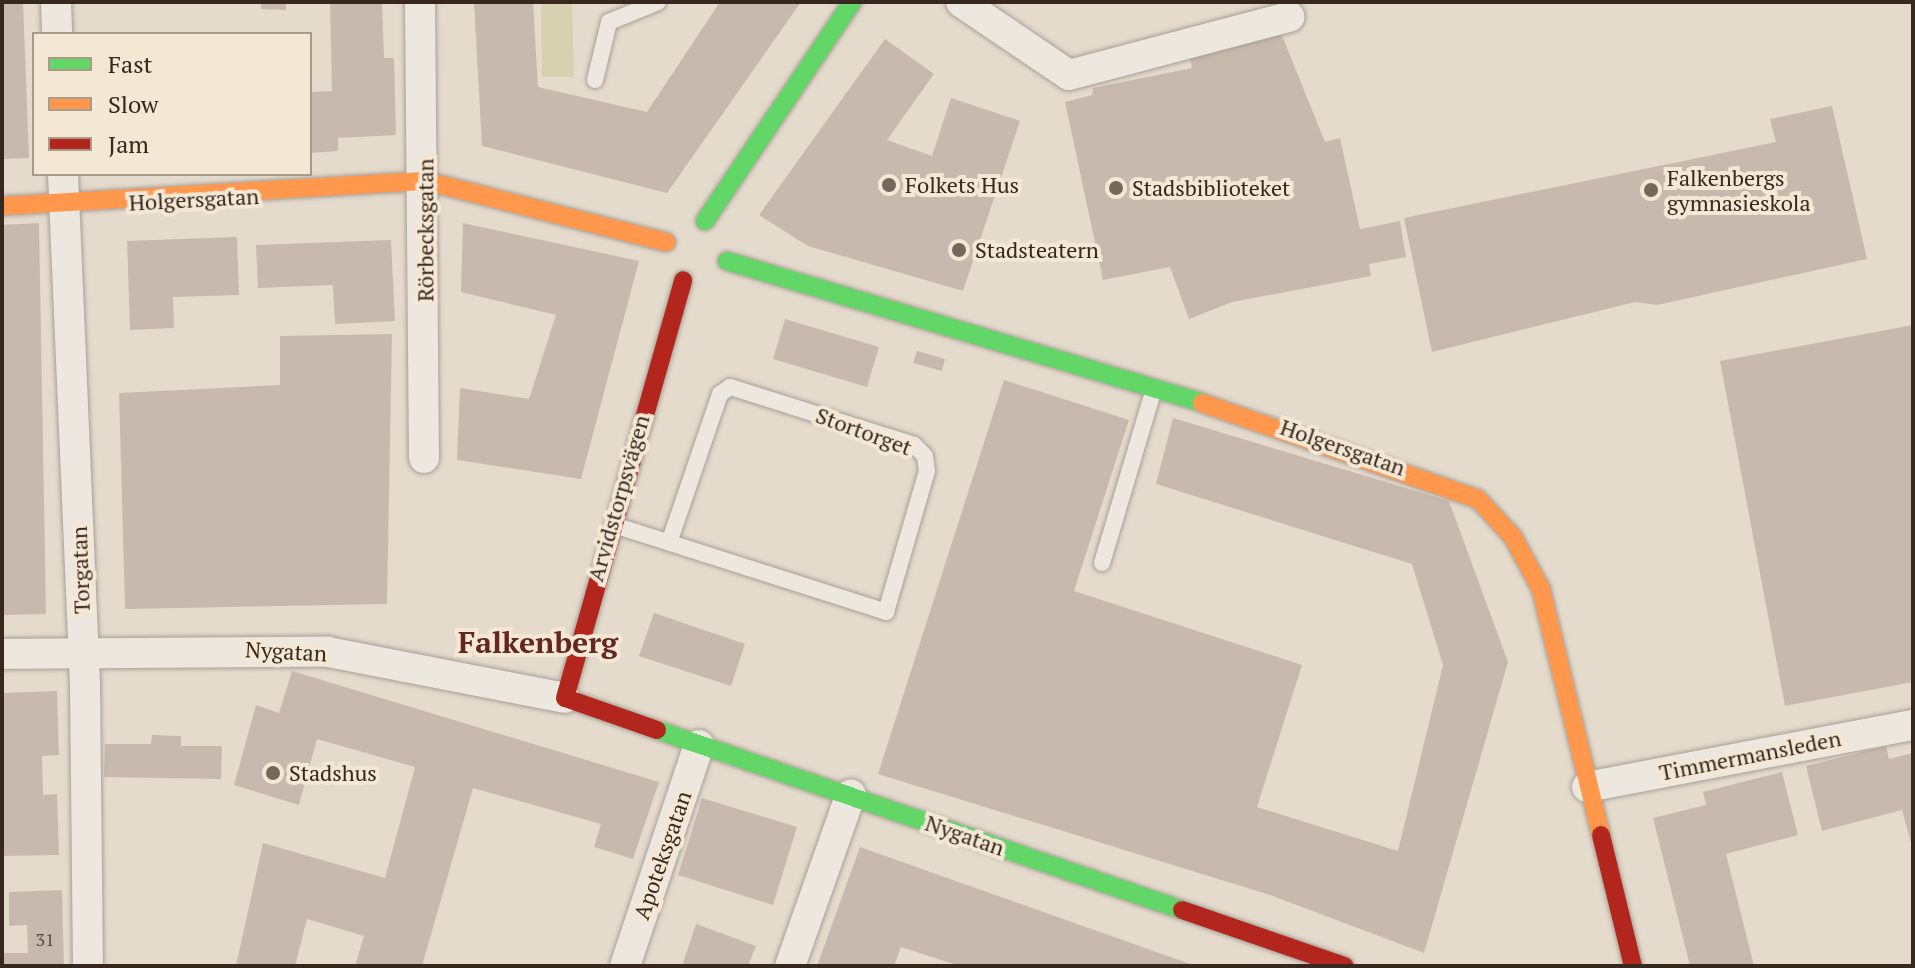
<!DOCTYPE html>
<html>
<head>
<meta charset="utf-8">
<style>
  body { margin:0 }
  #map { position:relative; width:1915px; height:968px; overflow:hidden; background:#e4dbcd; font-family:"PT Serif",serif }
  div>[style] { position:absolute }
  [style*='--x'] { left:calc(var(--x)*1px); top:calc(var(--y)*1px); width:calc(var(--w)*1px); rotate:calc(var(--a)*1deg) }
  .green>* { inset:0; background:#d6d2b0 }
  .building>* { inset:0; background:#c8b9ae }
  .roads { filter:drop-shadow(0 0 2px #a9a096) drop-shadow(0 0 2px #a9a096) }
  .lane>* { height:16px; margin:-8px; padding:0 8px; transform-origin:8px; border-radius:8px; background:#ece7df }
  .street>* { height:30px; margin:-15px; padding:0 15px; transform-origin:15px; border-radius:15px; background:#ece7df }
  .fast>* { height:18px; margin:-9px; padding:0 9px; transform-origin:9px; border-radius:9px; background:#63d668 }
  .slow>* { height:18px; margin:-9px; padding:0 9px; transform-origin:9px; border-radius:9px; background:#ff974d }
  .jam>* { height:18px; margin:-9px; padding:0 9px; transform-origin:9px; border-radius:9px; background:#b3261e }
  .dots>* { width:22px; height:22px; translate:-50% -50%; box-sizing:border-box; border:4px solid #f4e7d4; border-radius:50% }
  span { translate:-50% -50%; white-space:nowrap; text-align:center; line-height:1.15; -webkit-text-stroke:8px #f4e7d4; paint-order:stroke }
  .number-label { font-size:18px; color:#5b4c43 }
  .number-label span { -webkit-text-stroke-width:0 }
  .poi-label { font-size:22px; color:#37281f }
  .left { translate:0 -50%; text-align:left }
  .street-label { font-size:22px; color:#37281f }
  .district-label { font-size:30px; color:#632620; font-weight:700 }
  .frame { position:absolute; inset:0; border:4px solid #37281f; pointer-events:none }
  .legend { position:absolute; left:32px; top:32px; width:280px; height:144px; box-sizing:border-box; background:#f4e7d4; border:2px solid #a89b8c; margin:0; padding:10px 14px; list-style:none; font-size:24px; color:#37281f }
  .legend li { display:flex; align-items:center; gap:16px; height:40px }
  .legend b { width:40px; border:2px solid #a89b8c }
</style>
</head>
<body>
<div id="map">
  <div class="green">
    <i style="clip-path:polygon(541px 2px,572px 2px,574px 77px,542px 77px)"></i>
  </div>
  <div class="building">
    <i style="clip-path:polygon(2px 2px,23px 2px,29px 158px,2px 159px)"></i>
    <i style="clip-path:polygon(261px 2px,286px 2px,286px 10px,261px 9px)"></i>
    <i style="clip-path:polygon(330px 2px,382px 2px,384px 58px,394px 58px,396px 135px,338px 138px,338px 151px,310px 153px,310px 92px,332px 91px)"></i>
    <i style="clip-path:polygon(474px 2px,533px 2px,538px 87px,647px 112px,720px 2px,801px 2px,667px 193px,482px 146px)"></i>
    <i style="clip-path:polygon(1281px 33px,1325px 142px,1340px 138px,1360px 229px,1400px 221px,1406px 257px,1369px 264px,1371px 276px,1232px 302px,1189px 319px,1170px 267px,1103px 280px,1065px 102px,1092px 95px,1093px 88px,1192px 68px,1189px 53px)"></i>
    <i style="clip-path:polygon(885px 39px,934px 74px,887px 140px,932px 156px,951px 98px,1020px 121px,963px 291px,808px 246px,759px 215px)"></i>
    <i style="clip-path:polygon(1832px 106px,1867px 259px,1657px 305px,1635px 302px,1432px 352px,1404px 218px,1776px 142px,1770px 119px)"></i>
    <i style="clip-path:polygon(39px 223px,46px 614px,2px 615px,2px 225px)"></i>
    <i style="clip-path:polygon(463px 223px,639px 261px,581px 479px,457px 460px,460px 388px,529px 399px,556px 315px,461px 292px)"></i>
    <i style="clip-path:polygon(237px 237px,239px 295px,173px 297px,174px 328px,130px 330px,127px 241px)"></i>
    <i style="clip-path:polygon(391px 240px,395px 321px,335px 324px,333px 285px,258px 288px,256px 245px)"></i>
    <i style="clip-path:polygon(785px 319px,879px 347px,867px 387px,773px 359px)"></i>
    <i style="clip-path:polygon(1913px 325px,1913px 682px,1785px 706px,1720px 361px)"></i>
    <i style="clip-path:polygon(392px 334px,387px 604px,125px 609px,119px 393px,280px 385px,280px 336px)"></i>
    <i style="clip-path:polygon(917px 351px,945px 359px,942px 371px,913px 363px)"></i>
    <i style="clip-path:polygon(1004px 380px,1129px 420px,1074px 591px,1302px 665px,1257px 807px,1398px 851px,1443px 665px,1412px 564px,1156px 484px,1173px 418px,1449px 501px,1508px 662px,1424px 953px,1270px 895px,878px 774px)"></i>
    <i style="clip-path:polygon(654px 613px,745px 644px,731px 686px,639px 656px)"></i>
    <i style="clip-path:polygon(292px 671px,659px 782px,633px 859px,594px 847px,601px 824px,473px 788px,422px 966px,355px 966px,364px 936px,307px 919px,295px 966px,236px 966px,263px 843px,385px 878px,415px 767px,317px 739px,299px 805px,234px 785px,256px 705px,279px 713px)"></i>
    <i style="clip-path:polygon(57px 691px,59px 755px,42px 756px,43px 795px,57px 794px,59px 855px,2px 856px,2px 693px)"></i>
    <i style="clip-path:polygon(152px 735px,181px 736px,181px 746px,222px 746px,221px 779px,104px 777px,105px 744px,151px 744px)"></i>
    <i style="clip-path:polygon(1886px 746px,1889px 759px,1913px 753px,1913px 850px,1902px 810px,1822px 831px,1806px 766px)"></i>
    <i style="clip-path:polygon(1782px 772px,1798px 835px,1726px 854px,1754px 966px,1690px 966px,1653px 818px,1706px 805px,1703px 792px)"></i>
    <i style="clip-path:polygon(702px 798px,797px 827px,773px 905px,678px 875px)"></i>
    <i style="clip-path:polygon(860px 847px,1196px 966px,960px 966px,901px 947px,894px 966px,817px 966px)"></i>
    <i style="clip-path:polygon(62px 890px,64px 966px,2px 966px,2px 953px,28px 953px,27px 925px,9px 926px,9px 892px)"></i>
    <i style="clip-path:polygon(696px 924px,756px 946px,748px 966px,682px 966px)"></i>
  </div>
  <div class="roads">
    <div class="lane">
      <i style="--x:595;--y:80;--w:60;--a:-76.4"></i>
      <i style="--x:609;--y:22;--w:53;--a:-22.2"></i>
      <i style="--x:614;--y:525;--w:286;--a:17.7"></i>
      <i style="--x:886;--y:612;--w:147;--a:-73.8"></i>
      <i style="--x:927;--y:471;--w:15;--a:-98"></i>
      <i style="--x:925;--y:456;--w:16;--a:-135"></i>
      <i style="--x:914;--y:445;--w:193;--a:-162.5"></i>
      <i style="--x:730;--y:387;--w:12;--a:145"></i>
      <i style="--x:720;--y:394;--w:157;--a:108.9"></i>
      <i style="--x:1102;--y:563;--w:182;--a:-73.4"></i>
    </div>
    <div class="street">
      <i style="--x:56;--y:2;--w:32;--a:88"></i>
      <i style="--x:420;--y:2;--w:456;--a:89.5"></i>
      <i style="--x:961;--y:2;--w:130;--a:34.1"></i>
      <i style="--x:1069;--y:75;--w:228;--a:-14.8"></i>
      <i style="--x:63;--y:174;--w:510;--a:87.53"></i>
      <i style="--x:85;--y:684;--w:282;--a:89.4"></i>
      <i style="--x:2;--y:654;--w:326;--a:-0.4"></i>
      <i style="--x:328;--y:652;--w:241;--a:11"></i>
      <i style="--x:1587;--y:787;--w:332;--a:-10.8"></i>
      <i style="--x:625;--y:966;--w:233;--a:-71.5"></i>
      <i style="--x:790;--y:966;--w:182;--a:-70.5"></i>
    </div>
    <div class="fast">
      <i style="--x:705;--y:221;--w:264;--a:-56.1"></i>
      <i style="--x:727;--y:261;--w:496;--a:16.6"></i>
      <i style="--x:657;--y:730;--w:555;--a:18.92"></i>
    </div>
    <div class="slow">
      <i style="--x:2;--y:206;--w:425;--a:-3.4"></i>
      <i style="--x:426;--y:181;--w:248;--a:14.3"></i>
      <i style="--x:1202;--y:403;--w:292;--a:19.2"></i>
      <i style="--x:1478;--y:499;--w:52;--a:47.4"></i>
      <i style="--x:1513;--y:537;--w:59;--a:61.7"></i>
      <i style="--x:1541;--y:589;--w:253;--a:76.3"></i>
    </div>
    <div class="jam">
      <i style="--x:657;--y:730;--w:97;--a:-160.8"></i>
      <i style="--x:565;--y:698;--w:434;--a:-74.2"></i>
      <i style="--x:1601;--y:835;--w:135;--a:76.3"></i>
      <i style="--x:1182;--y:910;--w:172;--a:19"></i>
    </div>
  </div>
  <div class="dots">
    <i style="left:889px;top:185px;background:#74675c"></i>
    <i style="left:1116px;top:188px;background:#74675c"></i>
    <i style="left:1651px;top:190px;background:#74675c"></i>
    <i style="left:959px;top:250px;background:#74675c"></i>
    <i style="left:273px;top:773px;background:#74675c"></i>
  </div>
  <div class="number-label">
    <span style="left:45px;top:939px">31</span>
  </div>
  <div class="poi-label">
    <span class="left" style="left:1667px;top:190px">Falkenbergs<br>gymnasieskola</span>
    <span class="left" style="left:905px;top:185px">Folkets Hus</span>
    <span class="left" style="left:1132px;top:188px">Stadsbiblioteket</span>
    <span class="left" style="left:975px;top:250px">Stadsteatern</span>
    <span class="left" style="left:289px;top:773px">Stadshus</span>
  </div>
  <div class="street-label">
    <span style="left:194px;top:199px;rotate:-3deg">Holgersgatan</span>
    <span style="left:425px;top:230px;rotate:-90deg">Rörbecksgatan</span>
    <span style="left:864px;top:431px;rotate:20deg">Stortorget</span>
    <span style="left:1343px;top:447px;rotate:19deg">Holgersgatan</span>
    <span style="left:618px;top:498px;rotate:-74deg">Arvidstorpsvägen</span>
    <span style="left:80px;top:570px;rotate:-92deg">Torgatan</span>
    <span style="left:286px;top:651px;rotate:3deg">Nygatan</span>
    <span style="left:1750px;top:755px;rotate:-11deg">Timmermansleden</span>
    <span style="left:965px;top:835px;rotate:19deg">Nygatan</span>
    <span style="left:662px;top:855px;rotate:-71deg">Apoteksgatan</span>
  </div>
  <div class="district-label">
    <span style="left:538px;top:642px">Falkenberg</span>
  </div>
  <div class="frame"></div>
  <ul class="legend">
  <li><b style="height:10px;background:#63d668"></b>Fast</li>
  <li><b style="height:10px;background:#ff974d"></b>Slow</li>
  <li><b style="height:10px;background:#b3261e"></b>Jam</li>
  </ul>
</div>
</body>
</html>
